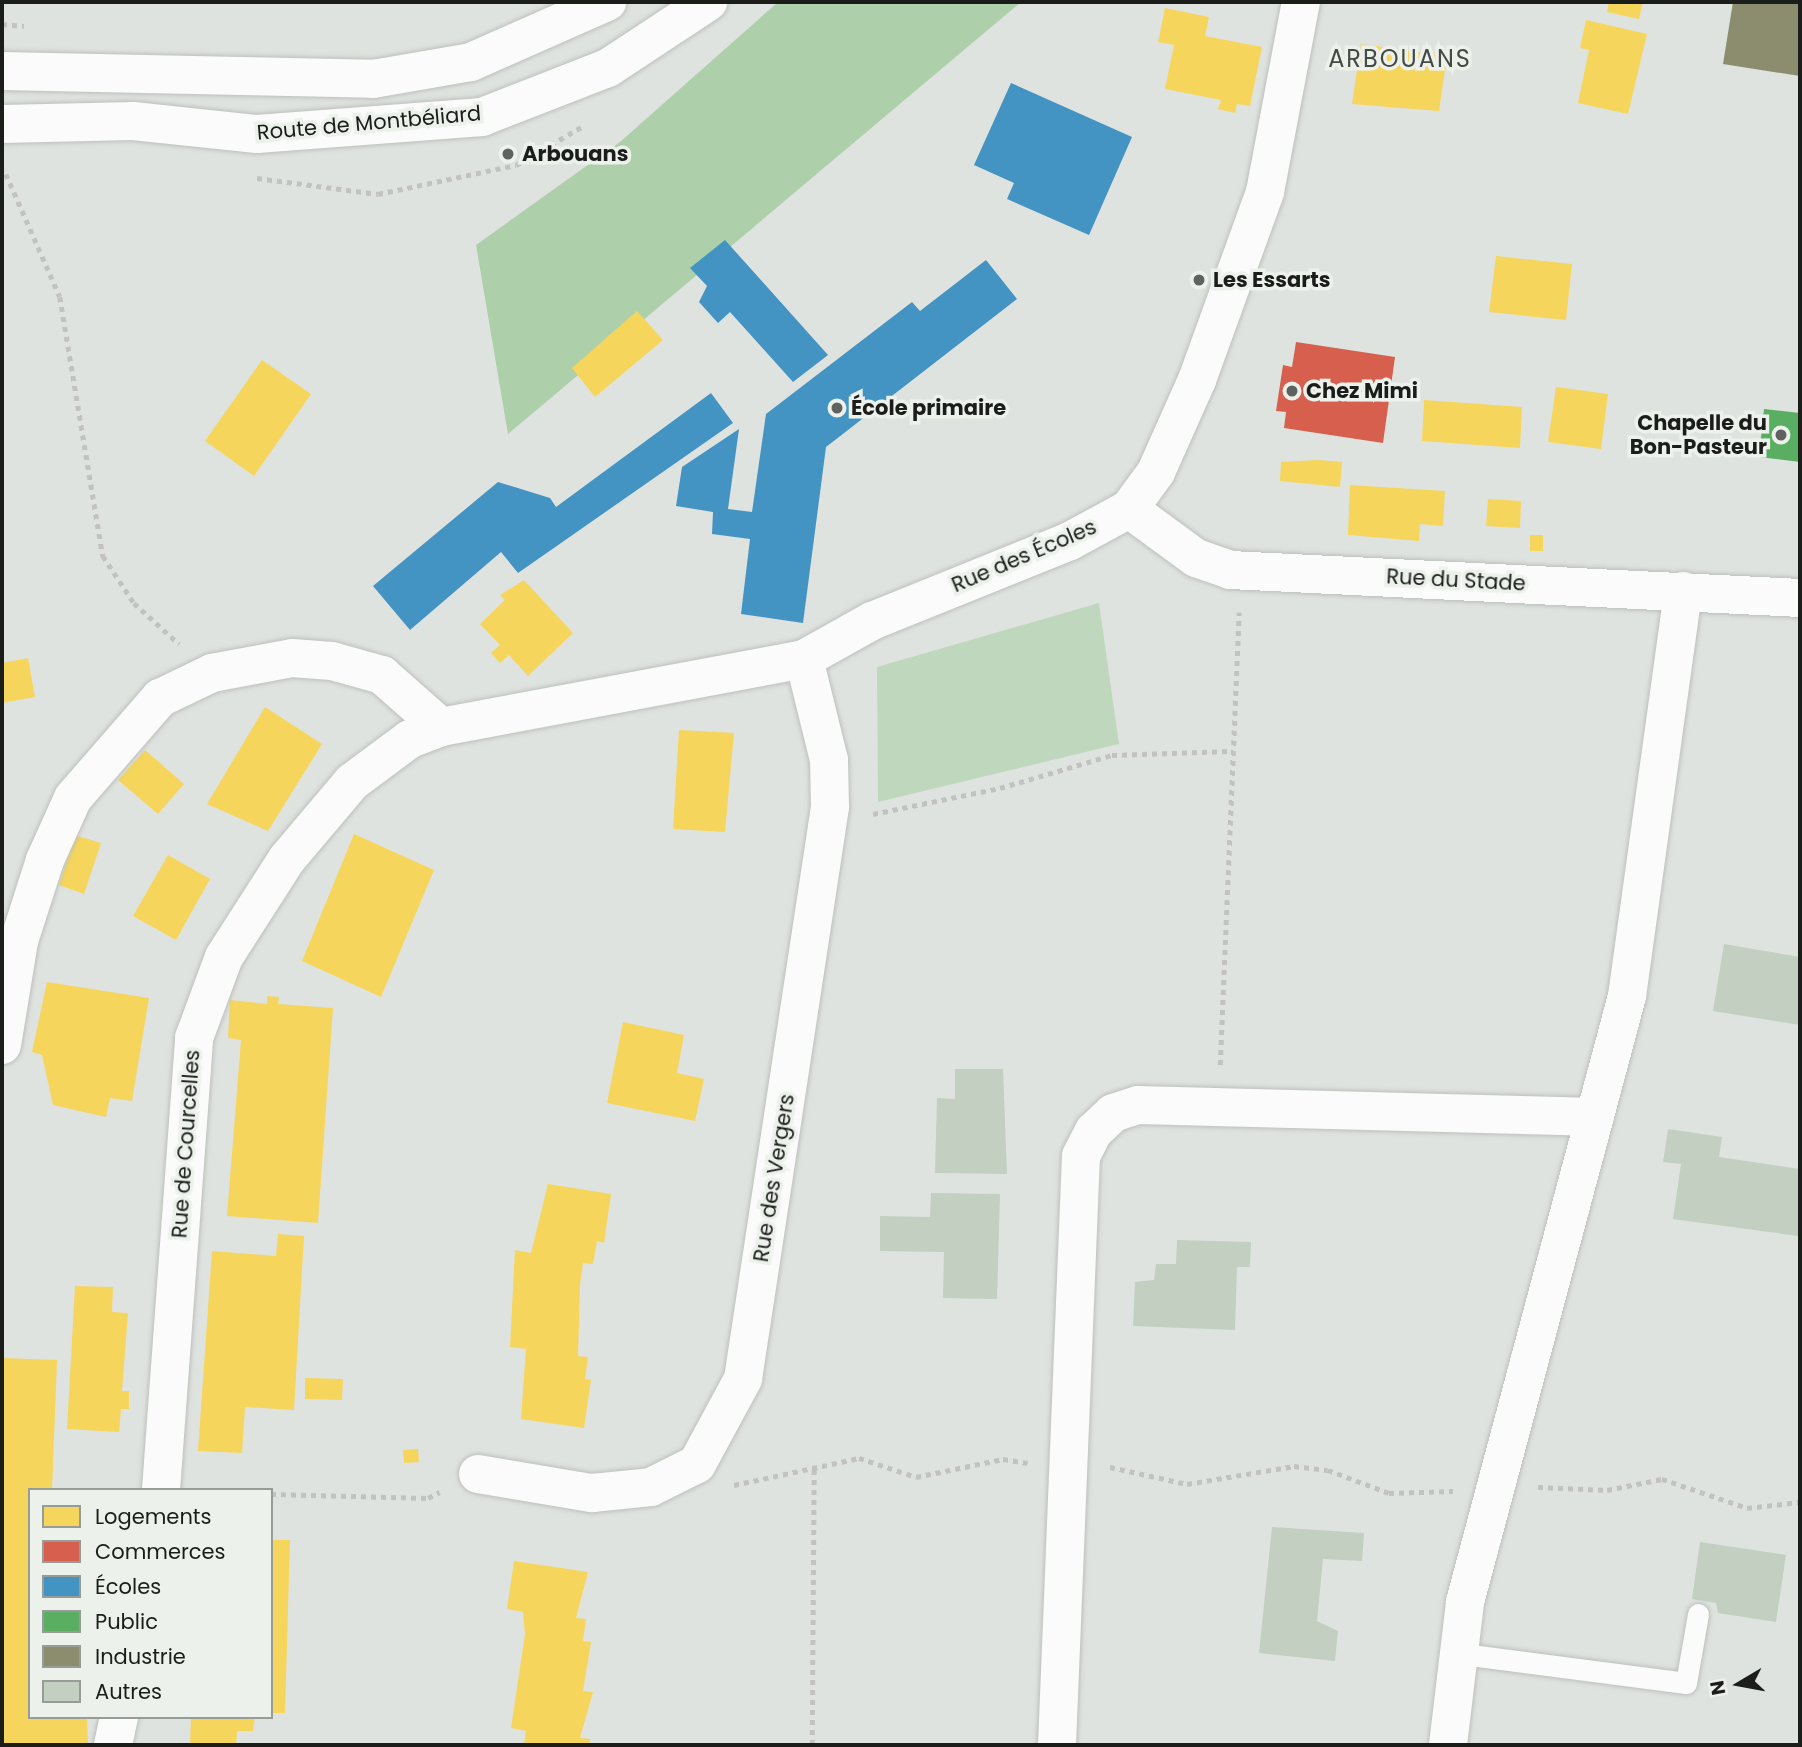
<!DOCTYPE html>
<html>
<head>
<meta charset="utf-8">
<style>
  body { margin:0 }
  #map { position:relative; width:1802px; height:1747px; overflow:hidden; background:#dfe3df; font-family:Poppins,sans-serif }
  div>[style] { position:absolute }
  [style*='--x'] { left:calc(var(--x)*1px); top:calc(var(--y)*1px); width:calc(var(--w)*1px); rotate:calc(var(--a)*1deg) }
  .green>* { inset:0; background:#bfd7bc }
  .forest>* { inset:0; background:#adcfaa }
  .homes>* { inset:0; background:#f6d55c }
  .shops>* { inset:0; background:#d6604d }
  .schools>* { inset:0; background:#4393c3 }
  .public>* { inset:0; background:#5aae61 }
  .industry>* { inset:0; background:#8c8c6e }
  .building>* { inset:0; background:#c2cfc1 }
  .path>* { height:4.5px; margin-top:-2.25px; transform-origin:0; background:repeating-linear-gradient(90deg,#c1c2c1 0 5px,transparent 0 10px) }
  .roads { filter:drop-shadow(0 0 2px #bdc0bd) drop-shadow(0 0 2px #bdc0bd) }
  .lane>* { height:21px; margin:-10.5px; padding:0 10.5px; transform-origin:10.5px; border-radius:10.5px; background:#fafbfa }
  .street>* { height:38px; margin:-19px; padding:0 19px; transform-origin:19px; border-radius:19px; background:#fafbfa }
  .primary>* { height:38px; margin:-19px; padding:0 19px; transform-origin:19px; border-radius:19px; background:#fafbfa }
  .dots>* { width:19px; height:19px; translate:-50% -50%; box-sizing:border-box; border:4px solid #ecf1eb; border-radius:50% }
  span { translate:-50% -50%; white-space:nowrap; text-align:center; line-height:1.15; -webkit-text-stroke:7px #ecf1eb; paint-order:stroke }
  .street-label { font-size:21px; color:#1b1d1b }
  .poi-label { font-size:21px; color:#1b1d1b; font-weight:700 }
  .left { translate:0 -50%; text-align:left }
  .right { translate:-100% -50%; text-align:right }
  .quarter-label { font-size:24px; color:#464a45; letter-spacing:2px }
  .frame { position:absolute; inset:0; border:4px solid #1b1d1b; pointer-events:none }
  .legend { position:absolute; left:28px; top:1488px; width:245px; height:231px; box-sizing:border-box; background:#ecf1eb; border:2px solid #989c98; margin:0; padding:9px 12px; list-style:none; font-size:21px; color:#1b1d1b }
  .legend li { display:flex; align-items:center; gap:14px; height:35px }
  .legend b { width:35px; border:2px solid #989c98 }
  .north { position:absolute; left:1704px; top:1649px; width:70px; height:70px; -webkit-text-stroke:5px #ecf1eb; paint-order:stroke; rotate:260deg; font-size:19px; font-weight:700; line-height:28px; text-align:center; color:#1b1d1b }
  .north::after { content:''; display:block; margin:auto; width:24px; height:32px; background:#1b1d1b; clip-path:polygon(50% 0,100% 100%,50% 72%,0 100%) }
</style>
</head>
<body>
<div id="map">
  <div class="green">
    <i style="clip-path:polygon(1099px 603px,1119px 744px,878px 802px,877px 667px)"></i>
  </div>
  <div class="forest">
    <i style="clip-path:polygon(778px 2px,1021px 2px,508px 434px,476px 245px,620px 142px)"></i>
  </div>
  <div class="homes">
    <i style="clip-path:polygon(1609px 2px,1643px 2px,1639px 19px,1607px 12px)"></i>
    <i style="clip-path:polygon(1165px 8px,1209px 17px,1205px 36px,1262px 47px,1250px 106px,1237px 104px,1235px 113px,1218px 109px,1221px 100px,1165px 89px,1174px 45px,1158px 42px)"></i>
    <i style="clip-path:polygon(1586px 20px,1647px 34px,1628px 114px,1578px 103px,1589px 50px,1580px 48px)"></i>
    <i style="clip-path:polygon(1361px 44px,1447px 56px,1439px 111px,1352px 104px)"></i>
    <i style="clip-path:polygon(1496px 256px,1572px 264px,1566px 320px,1489px 312px)"></i>
    <i style="clip-path:polygon(637px 311px,663px 340px,595px 397px,572px 368px)"></i>
    <i style="clip-path:polygon(262px 360px,311px 394px,254px 476px,205px 441px)"></i>
    <i style="clip-path:polygon(1556px 387px,1608px 394px,1601px 449px,1548px 442px)"></i>
    <i style="clip-path:polygon(1424px 400px,1522px 407px,1520px 448px,1422px 441px)"></i>
    <i style="clip-path:polygon(1318px 460px,1342px 462px,1340px 487px,1280px 481px,1281px 462px)"></i>
    <i style="clip-path:polygon(1350px 485px,1445px 491px,1443px 526px,1420px 524px,1419px 541px,1348px 535px)"></i>
    <i style="clip-path:polygon(1488px 499px,1521px 501px,1520px 528px,1486px 526px)"></i>
    <i style="clip-path:polygon(1530px 535px,1543px 535px,1543px 551px,1530px 551px)"></i>
    <i style="clip-path:polygon(524px 580px,573px 633px,528px 676px,509px 655px,500px 663px,491px 653px,500px 645px,480px 624px,505px 600px,500px 595px)"></i>
    <i style="clip-path:polygon(28px 658px,35px 697px,2px 703px,2px 663px)"></i>
    <i style="clip-path:polygon(265px 707px,322px 744px,268px 831px,207px 804px)"></i>
    <i style="clip-path:polygon(679px 730px,734px 733px,725px 832px,673px 829px)"></i>
    <i style="clip-path:polygon(145px 750px,184px 784px,158px 814px,118px 780px)"></i>
    <i style="clip-path:polygon(354px 834px,434px 870px,381px 997px,302px 961px)"></i>
    <i style="clip-path:polygon(75px 835px,101px 843px,84px 894px,59px 885px)"></i>
    <i style="clip-path:polygon(168px 855px,210px 879px,176px 940px,133px 916px)"></i>
    <i style="clip-path:polygon(47px 982px,149px 998px,132px 1101px,110px 1098px,106px 1117px,53px 1105px,42px 1055px,32px 1052px)"></i>
    <i style="clip-path:polygon(267px 996px,279px 997px,278px 1004px,333px 1008px,318px 1223px,227px 1216px,241px 1040px,228px 1038px,230px 1000px,267px 1004px)"></i>
    <i style="clip-path:polygon(623px 1022px,684px 1035px,677px 1073px,704px 1079px,695px 1121px,607px 1103px)"></i>
    <i style="clip-path:polygon(548px 1184px,611px 1194px,604px 1243px,597px 1241px,593px 1264px,583px 1263px,580px 1284px,578px 1356px,588px 1357px,585px 1379px,591px 1380px,584px 1428px,521px 1419px,526px 1349px,510px 1347px,515px 1250px,531px 1253px)"></i>
    <i style="clip-path:polygon(278px 1234px,304px 1236px,294px 1410px,245px 1407px,242px 1453px,198px 1451px,212px 1251px,276px 1256px)"></i>
    <i style="clip-path:polygon(75px 1286px,113px 1287px,112px 1312px,128px 1313px,122px 1391px,129px 1391px,129px 1409px,121px 1409px,119px 1432px,67px 1429px)"></i>
    <i style="clip-path:polygon(2px 1358px,57px 1360px,52px 1490px,30px 1490px,30px 1717px,87px 1717px,88px 1745px,2px 1745px)"></i>
    <i style="clip-path:polygon(305px 1378px,343px 1379px,342px 1400px,305px 1399px)"></i>
    <i style="clip-path:polygon(418px 1449px,419px 1462px,404px 1463px,403px 1450px)"></i>
    <i style="clip-path:polygon(271px 1540px,290px 1540px,285px 1713px,271px 1713px)"></i>
    <i style="clip-path:polygon(514px 1561px,588px 1572px,576px 1618px,586px 1619px,583px 1641px,591px 1642px,583px 1691px,593px 1692px,580px 1738px,590px 1739px,589px 1745px,524px 1745px,526px 1731px,511px 1728px,525px 1634px,523px 1612px,507px 1609px)"></i>
    <i style="clip-path:polygon(191px 1717px,255px 1717px,253px 1731px,237px 1731px,236px 1745px,190px 1745px)"></i>
  </div>
  <div class="shops">
    <i style="clip-path:polygon(1296px 342px,1395px 357px,1383px 443px,1284px 428px,1286px 412px,1276px 411px,1283px 365px,1292px 367px)"></i>
  </div>
  <div class="schools">
    <i style="clip-path:polygon(1011px 83px,1132px 137px,1089px 235px,1007px 199px,1014px 183px,974px 165px)"></i>
    <i style="clip-path:polygon(725px 240px,828px 355px,793px 382px,730px 312px,718px 323px,699px 302px,707px 286px,690px 268px)"></i>
    <i style="clip-path:polygon(986px 260px,1017px 299px,826px 447px,803px 623px,741px 614px,750px 539px,712px 534px,713px 512px,676px 506px,682px 467px,739px 429px,728px 509px,752px 512px,766px 414px,912px 302px,920px 311px)"></i>
    <i style="clip-path:polygon(711px 393px,733px 423px,518px 573px,501px 552px,410px 630px,373px 586px,498px 482px,550px 498px,556px 507px)"></i>
  </div>
  <div class="public">
    <i style="clip-path:polygon(1764px 409px,1800px 413px,1800px 462px,1759px 457px)"></i>
  </div>
  <div class="industry">
    <i style="clip-path:polygon(1733px 2px,1800px 2px,1800px 76px,1723px 64px)"></i>
  </div>
  <div class="building">
    <i style="clip-path:polygon(1724px 944px,1800px 957px,1800px 1025px,1713px 1011px)"></i>
    <i style="clip-path:polygon(955px 1069px,1003px 1069px,1007px 1174px,935px 1173px,937px 1098px,955px 1099px)"></i>
    <i style="clip-path:polygon(1668px 1129px,1722px 1137px,1719px 1157px,1800px 1169px,1798px 1236px,1673px 1219px,1681px 1164px,1663px 1162px)"></i>
    <i style="clip-path:polygon(931px 1193px,1000px 1194px,997px 1299px,943px 1298px,944px 1252px,880px 1251px,880px 1216px,930px 1217px)"></i>
    <i style="clip-path:polygon(1177px 1240px,1251px 1242px,1250px 1267px,1237px 1267px,1235px 1330px,1133px 1326px,1135px 1282px,1154px 1280px,1156px 1264px,1176px 1264px)"></i>
    <i style="clip-path:polygon(1272px 1527px,1364px 1533px,1362px 1561px,1323px 1559px,1317px 1621px,1338px 1631px,1335px 1661px,1259px 1653px)"></i>
    <i style="clip-path:polygon(1700px 1542px,1786px 1555px,1776px 1622px,1718px 1613px,1716px 1603px,1692px 1599px)"></i>
  </div>
  <div class="path">
    <i style="--x:2;--y:24;--w:22;--a:5"></i>
    <i style="--x:6;--y:174;--w:134;--a:66.3"></i>
    <i style="--x:60;--y:297;--w:263;--a:80.6"></i>
    <i style="--x:103;--y:556;--w:56;--a:56.6"></i>
    <i style="--x:134;--y:603;--w:61;--a:42.3"></i>
    <i style="--x:257;--y:178;--w:122;--a:7.5"></i>
    <i style="--x:378;--y:194;--w:141;--a:-11.9"></i>
    <i style="--x:516;--y:165;--w:78;--a:-30.2"></i>
    <i style="--x:873;--y:814;--w:130;--a:-11.6"></i>
    <i style="--x:1000;--y:788;--w:117;--a:-16.4"></i>
    <i style="--x:1112;--y:755;--w:118;--a:-1.9"></i>
    <i style="--x:1220;--y:1065;--w:453;--a:-87.6"></i>
    <i style="--x:1110;--y:1467;--w:79;--a:12.4"></i>
    <i style="--x:1187;--y:1484;--w:109;--a:-9.5"></i>
    <i style="--x:1294;--y:1466;--w:34;--a:7"></i>
    <i style="--x:1328;--y:1470;--w:65;--a:20.7"></i>
    <i style="--x:1389;--y:1493;--w:64;--a:-1.8"></i>
    <i style="--x:734;--y:1485;--w:128;--a:-12.2"></i>
    <i style="--x:859;--y:1458;--w:60;--a:18.4"></i>
    <i style="--x:916;--y:1477;--w:89;--a:-11.7"></i>
    <i style="--x:1003;--y:1459;--w:25;--a:9"></i>
    <i style="--x:1538;--y:1487;--w:69;--a:2.5"></i>
    <i style="--x:1607;--y:1490;--w:56;--a:-11.3"></i>
    <i style="--x:1662;--y:1479;--w:90;--a:18.8"></i>
    <i style="--x:1747;--y:1508;--w:53;--a:-6.5"></i>
    <i style="--x:271;--y:1494;--w:157;--a:1.5"></i>
    <i style="--x:428;--y:1498;--w:13;--a:-27"></i>
    <i style="--x:812;--y:1745;--w:277;--a:-89.6"></i>
  </div>
  <div class="roads">
    <div class="lane">
      <i style="--x:1455;--y:1653;--w:233;--a:7.4"></i>
      <i style="--x:1686;--y:1683;--w:70;--a:-80.1"></i>
    </div>
    <div class="street">
      <i style="--x:1129;--y:509;--w:83;--a:36.2"></i>
      <i style="--x:1196;--y:558;--w:36;--a:19"></i>
      <i style="--x:1230;--y:570;--w:571;--a:2.81"></i>
      <i style="--x:2;--y:1045;--w:105;--a:-80.7"></i>
      <i style="--x:19;--y:941;--w:85;--a:-72.2"></i>
      <i style="--x:45;--y:860;--w:68;--a:-65.7"></i>
      <i style="--x:73;--y:798;--w:133;--a:-49"></i>
      <i style="--x:160;--y:698;--w:58;--a:-25.7"></i>
      <i style="--x:212;--y:673;--w:81;--a:-10.6"></i>
      <i style="--x:292;--y:658;--w:40;--a:4.3"></i>
      <i style="--x:332;--y:661;--w:52;--a:15.6"></i>
      <i style="--x:382;--y:675;--w:79;--a:41.4"></i>
      <i style="--x:478;--y:1474;--w:116;--a:9.5"></i>
      <i style="--x:592;--y:1493;--w:59;--a:-5.8"></i>
      <i style="--x:651;--y:1487;--w:51;--a:-26.6"></i>
      <i style="--x:697;--y:1464;--w:97;--a:-61.6"></i>
      <i style="--x:743;--y:1379;--w:579;--a:-81.35"></i>
      <i style="--x:830;--y:807;--w:47;--a:-91.2"></i>
      <i style="--x:829;--y:760;--w:104;--a:-103.9"></i>
      <i style="--x:161;--y:1490;--w:453;--a:-85.8"></i>
      <i style="--x:194;--y:1038;--w:86;--a:-69.7"></i>
      <i style="--x:224;--y:957;--w:117;--a:-57.3"></i>
      <i style="--x:287;--y:859;--w:101;--a:-49.8"></i>
      <i style="--x:352;--y:782;--w:72;--a:-36.6"></i>
      <i style="--x:410;--y:739;--w:33;--a:-21"></i>
      <i style="--x:441;--y:727;--w:369;--a:-10.6"></i>
      <i style="--x:804;--y:659;--w:78;--a:-29.2"></i>
      <i style="--x:872;--y:621;--w:214;--a:-22"></i>
      <i style="--x:1070;--y:541;--w:67;--a:-28.5"></i>
      <i style="--x:1129;--y:509;--w:46;--a:-53.9"></i>
      <i style="--x:1156;--y:472;--w:101;--a:-66"></i>
      <i style="--x:1197;--y:380;--w:200;--a:-70.1"></i>
      <i style="--x:1265;--y:192;--w:193;--a:-79.3"></i>
      <i style="--x:113;--y:1745;--w:29;--a:-78"></i>
      <i style="--x:1057;--y:1745;--w:589;--a:-87.67"></i>
      <i style="--x:1081;--y:1156;--w:28;--a:-63"></i>
      <i style="--x:1094;--y:1131;--w:26;--a:-43"></i>
      <i style="--x:1113;--y:1113;--w:26;--a:-18"></i>
      <i style="--x:1138;--y:1105;--w:457;--a:1.5"></i>
      <i style="--x:1448;--y:1745;--w:144;--a:-83.2"></i>
      <i style="--x:1465;--y:1602;--w:627;--a:-75.03"></i>
      <i style="--x:1627;--y:996;--w:409;--a:-82.1"></i>
    </div>
    <div class="primary">
      <i style="--x:2;--y:71;--w:371;--a:1.2"></i>
      <i style="--x:373;--y:79;--w:99;--a:-9.8"></i>
      <i style="--x:471;--y:62;--w:149;--a:-23.8"></i>
      <i style="--x:2;--y:124;--w:131;--a:-1.3"></i>
      <i style="--x:133;--y:121;--w:125;--a:6"></i>
      <i style="--x:257;--y:134;--w:226;--a:-4.3"></i>
      <i style="--x:482;--y:117;--w:135;--a:-21.3"></i>
      <i style="--x:608;--y:68;--w:120;--a:-33.4"></i>
    </div>
  </div>
  <div class="dots">
    <i style="left:508px;top:154px;background:#606260"></i>
    <i style="left:1199px;top:280px;background:#606260"></i>
    <i style="left:1292px;top:391px;background:#606260"></i>
    <i style="left:837px;top:408px;background:#606260"></i>
    <i style="left:1781px;top:435px;background:#606260"></i>
  </div>
  <div class="street-label">
    <span style="left:369px;top:123px;rotate:-5deg">Route de Montbéliard</span>
    <span style="left:1024px;top:556px;rotate:-23deg">Rue des Écoles</span>
    <span style="left:1456px;top:580px;rotate:3deg">Rue du Stade</span>
    <span style="left:186px;top:1144px;rotate:-86deg">Rue de Courcelles</span>
    <span style="left:774px;top:1178px;rotate:-81deg">Rue des Vergers</span>
  </div>
  <div class="poi-label">
    <span class="left" style="left:522px;top:154px">Arbouans</span>
    <span class="left" style="left:1213px;top:280px">Les Essarts</span>
    <span class="left" style="left:1306px;top:391px">Chez Mimi</span>
    <span class="left" style="left:851px;top:408px">École primaire</span>
    <span class="right" style="left:1767px;top:435px">Chapelle du<br>Bon-Pasteur</span>
  </div>
  <div class="quarter-label">
    <span style="left:1400px;top:59px">ARBOUANS</span>
  </div>
  <div class="frame"></div>
  <ul class="legend">
  <li><b style="height:19px;background:#f6d55c"></b>Logements</li>
  <li><b style="height:19px;background:#d6604d"></b>Commerces</li>
  <li><b style="height:19px;background:#4393c3"></b>Écoles</li>
  <li><b style="height:19px;background:#5aae61"></b>Public</li>
  <li><b style="height:19px;background:#8c8c6e"></b>Industrie</li>
  <li><b style="height:19px;background:#c2cfc1"></b>Autres</li>
  </ul>
  <div class="north">N</div>
</div>
</body>
</html>
